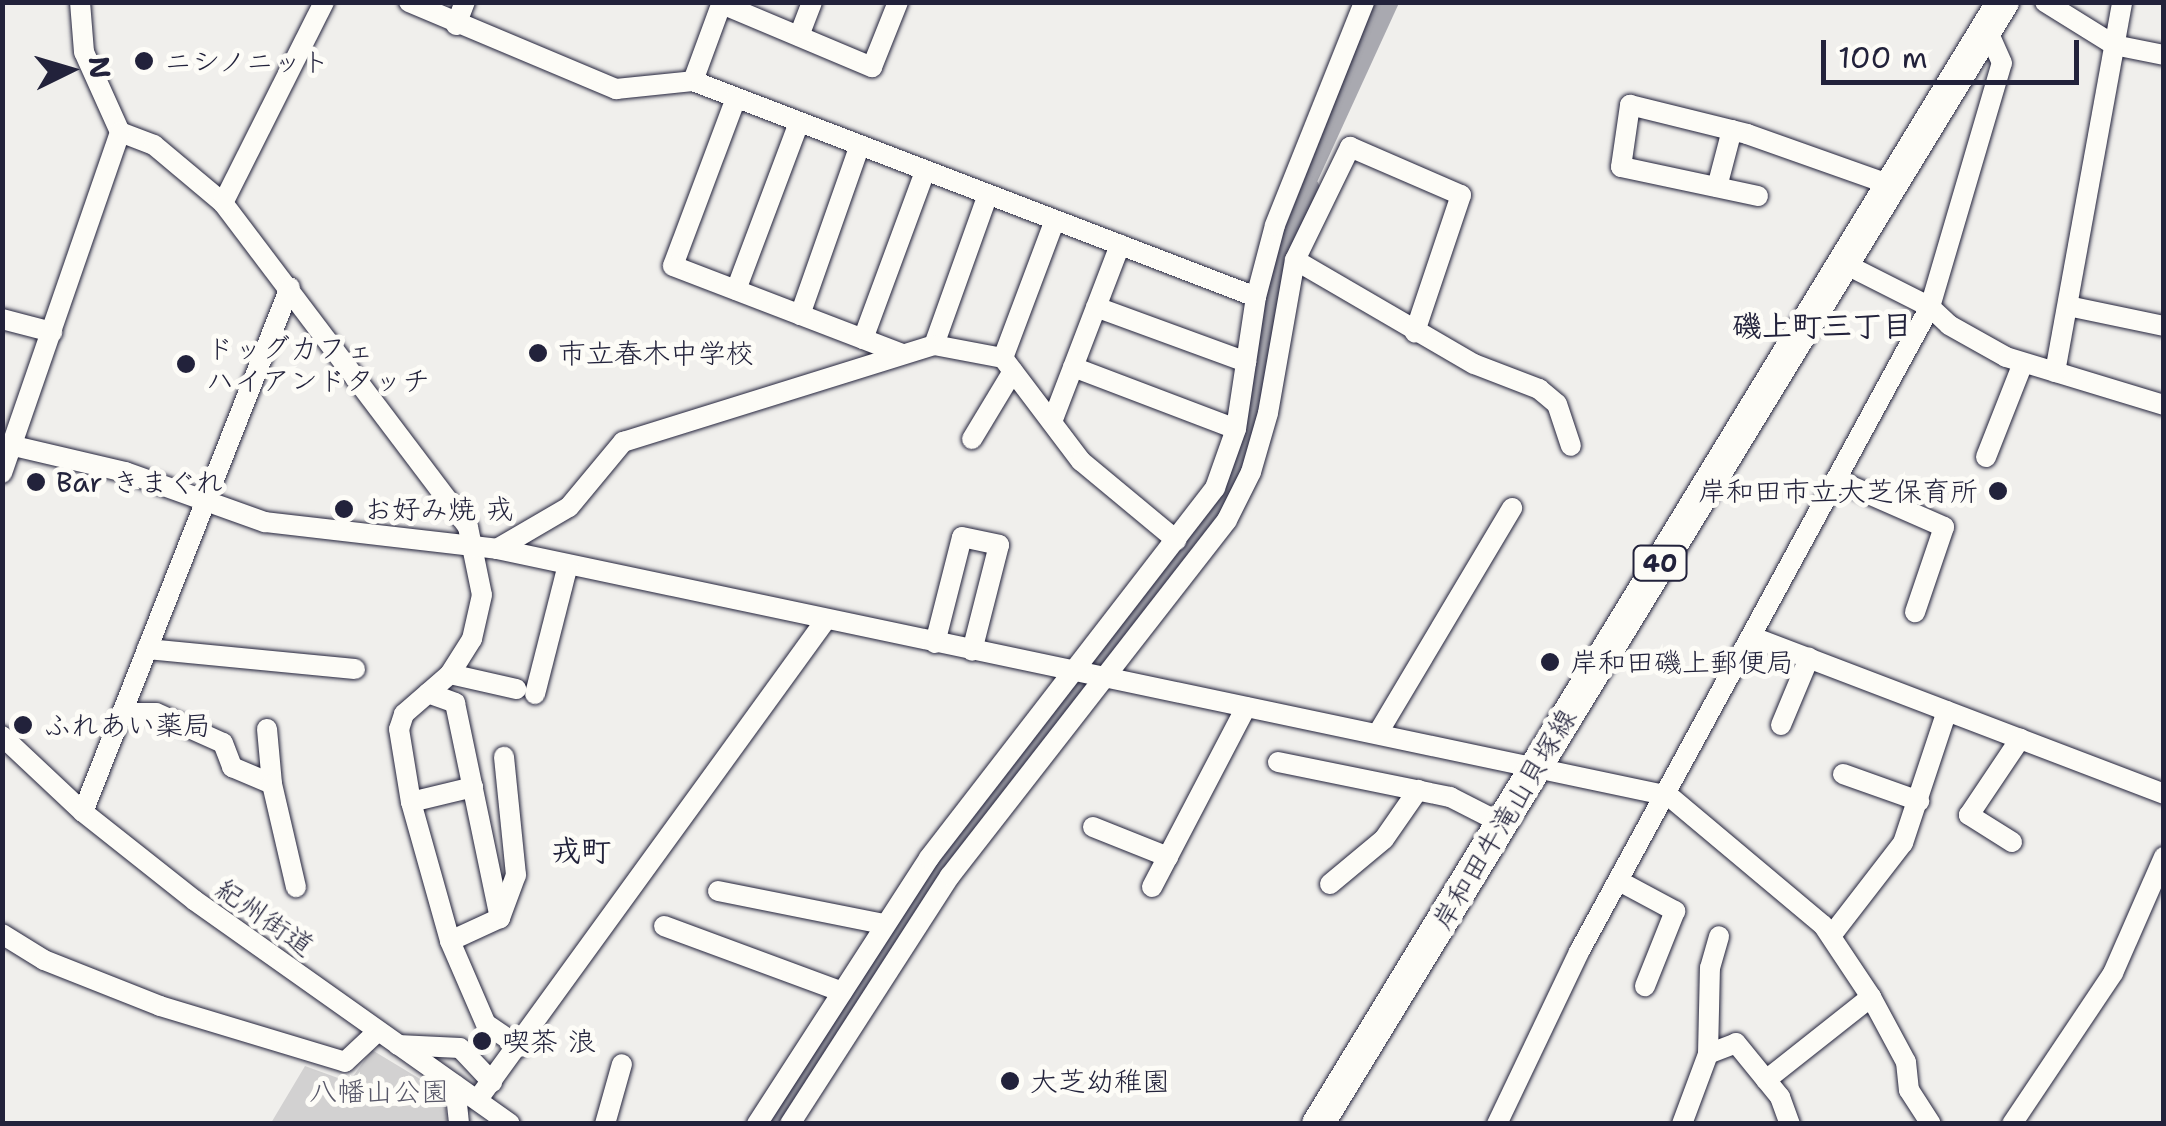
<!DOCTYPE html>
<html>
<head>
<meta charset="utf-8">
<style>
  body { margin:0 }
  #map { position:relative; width:2166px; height:1126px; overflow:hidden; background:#f0efec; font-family:"Shantell Sans","Klee One",sans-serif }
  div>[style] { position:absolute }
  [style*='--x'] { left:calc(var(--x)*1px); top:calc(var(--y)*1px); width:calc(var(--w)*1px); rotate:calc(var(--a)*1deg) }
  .green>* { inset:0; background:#d2d1d1 }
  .water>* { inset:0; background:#a9a9b0 }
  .river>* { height:30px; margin:-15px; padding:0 15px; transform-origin:15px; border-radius:15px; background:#a9a9b0 }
  .roads { filter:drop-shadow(0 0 2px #22223b) drop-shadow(0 0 2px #22223b) }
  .street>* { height:20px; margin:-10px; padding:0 10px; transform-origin:10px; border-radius:10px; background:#fdfcf7 }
  .primary>* { height:32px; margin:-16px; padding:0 16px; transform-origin:16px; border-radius:16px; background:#fdfcf7 }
  .dots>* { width:28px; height:28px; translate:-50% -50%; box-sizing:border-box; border:5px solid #fdfcf7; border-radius:50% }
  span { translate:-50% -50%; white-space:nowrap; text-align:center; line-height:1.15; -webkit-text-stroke:10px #fdfcf7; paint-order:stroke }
  .shield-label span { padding:2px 8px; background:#fdfcf7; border:2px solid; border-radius:8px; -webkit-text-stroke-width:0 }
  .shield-label { font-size:25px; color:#22223b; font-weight:700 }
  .poi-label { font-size:28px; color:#22223b }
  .left { translate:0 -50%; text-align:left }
  .right { translate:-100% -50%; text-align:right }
  .street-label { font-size:28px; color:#22223b }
  .park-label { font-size:28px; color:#575768 }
  .neighbourhood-label { font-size:30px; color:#22223b; font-weight:700 }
  .frame { position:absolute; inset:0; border:5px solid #22223b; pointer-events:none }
  .north { position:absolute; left:20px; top:20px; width:100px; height:100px; -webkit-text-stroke:8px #fdfcf7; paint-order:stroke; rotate:85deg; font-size:28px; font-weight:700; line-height:40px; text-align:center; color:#22223b }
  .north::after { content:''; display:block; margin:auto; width:35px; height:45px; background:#22223b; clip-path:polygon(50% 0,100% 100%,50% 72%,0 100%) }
  .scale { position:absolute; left:1821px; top:40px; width:258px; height:45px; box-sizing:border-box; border:5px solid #22223b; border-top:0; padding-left:12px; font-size:30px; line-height:35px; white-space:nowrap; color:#22223b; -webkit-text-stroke:8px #fdfcf7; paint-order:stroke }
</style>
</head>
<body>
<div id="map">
  <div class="green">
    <i style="clip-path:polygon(372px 1050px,445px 1094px,447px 1123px,271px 1123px,305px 1066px,349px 1082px)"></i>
  </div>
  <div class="water">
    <i style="clip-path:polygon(1375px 3px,1399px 3px,1296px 228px,1283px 223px)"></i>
  </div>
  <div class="river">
    <i style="--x:773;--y:1124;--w:476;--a:-55.9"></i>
    <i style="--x:1040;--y:730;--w:202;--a:-51"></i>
    <i style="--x:1167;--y:573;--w:130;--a:-55.7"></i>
    <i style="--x:1240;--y:466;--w:182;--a:-78.3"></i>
    <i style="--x:1277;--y:288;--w:102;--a:-74.1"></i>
  </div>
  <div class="roads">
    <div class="street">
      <i style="--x:80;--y:2;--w:50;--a:85.4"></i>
      <i style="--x:84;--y:52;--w:88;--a:65.8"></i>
      <i style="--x:120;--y:132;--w:36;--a:21"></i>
      <i style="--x:154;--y:145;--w:90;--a:40"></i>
      <i style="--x:223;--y:203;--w:406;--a:52.9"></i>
      <i style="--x:468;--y:527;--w:69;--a:78.4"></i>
      <i style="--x:482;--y:595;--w:45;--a:102.8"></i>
      <i style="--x:472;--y:639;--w:41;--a:122.2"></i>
      <i style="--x:450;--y:674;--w:61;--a:139"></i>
      <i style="--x:404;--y:714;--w:16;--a:108"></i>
      <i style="--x:399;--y:729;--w:74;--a:80.7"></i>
      <i style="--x:411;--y:802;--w:144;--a:74.3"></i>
      <i style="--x:450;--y:941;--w:90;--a:66.6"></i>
      <i style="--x:486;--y:1024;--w:41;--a:34.1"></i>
      <i style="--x:409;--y:2;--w:225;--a:22.8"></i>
      <i style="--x:616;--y:89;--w:77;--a:-5.9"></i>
      <i style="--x:693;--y:81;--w:603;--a:20.99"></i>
      <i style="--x:2045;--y:2;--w:81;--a:31.9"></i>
      <i style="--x:2114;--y:45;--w:51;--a:11.3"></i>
      <i style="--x:722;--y:4;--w:163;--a:22.8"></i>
      <i style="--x:872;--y:67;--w:70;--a:-68.2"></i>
      <i style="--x:456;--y:25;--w:25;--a:-69"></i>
      <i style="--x:799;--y:36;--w:36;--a:-69"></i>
      <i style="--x:693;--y:81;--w:84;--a:-69.8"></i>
      <i style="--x:736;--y:98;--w:179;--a:110.6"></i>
      <i style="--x:673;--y:266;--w:245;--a:21"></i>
      <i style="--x:1717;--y:187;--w:59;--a:-75.3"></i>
      <i style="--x:1758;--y:196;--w:140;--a:-168"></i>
      <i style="--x:1621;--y:167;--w:63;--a:-81.7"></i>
      <i style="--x:1630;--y:105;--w:121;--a:13.9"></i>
      <i style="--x:1747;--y:134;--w:153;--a:19.5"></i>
      <i style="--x:223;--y:203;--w:225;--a:-63.3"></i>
      <i style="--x:1295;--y:260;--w:207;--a:30.2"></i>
      <i style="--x:1474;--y:364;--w:70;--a:21"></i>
      <i style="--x:1539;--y:389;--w:23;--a:40"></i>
      <i style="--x:1557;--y:404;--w:44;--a:71.6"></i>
      <i style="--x:1843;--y:263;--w:97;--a:26.8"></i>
      <i style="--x:1930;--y:307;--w:26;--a:43"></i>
      <i style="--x:1949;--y:325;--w:65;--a:29.3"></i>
      <i style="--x:2006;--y:357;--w:165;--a:16.9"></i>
      <i style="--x:736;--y:290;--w:179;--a:-69.4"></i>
      <i style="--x:2068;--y:306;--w:98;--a:11.8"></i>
      <i style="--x:1096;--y:307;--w:160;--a:20.1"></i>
      <i style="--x:800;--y:315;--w:180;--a:-70.6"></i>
      <i style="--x:2;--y:319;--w:52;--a:14.6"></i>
      <i style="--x:863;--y:339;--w:179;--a:-69.7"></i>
      <i style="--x:934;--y:345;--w:160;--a:-70.3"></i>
      <i style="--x:1003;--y:358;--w:147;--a:-69.4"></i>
      <i style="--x:1073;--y:367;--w:174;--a:20.8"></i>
      <i style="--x:2055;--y:372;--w:376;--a:-79.7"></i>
      <i style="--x:1052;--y:422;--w:190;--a:-69"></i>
      <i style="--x:972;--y:439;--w:79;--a:-58.9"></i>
      <i style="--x:14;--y:446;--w:114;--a:13.2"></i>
      <i style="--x:125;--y:472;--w:149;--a:19.7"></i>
      <i style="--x:265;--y:522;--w:234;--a:6.6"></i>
      <i style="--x:497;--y:549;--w:1198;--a:11.9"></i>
      <i style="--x:1669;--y:796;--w:201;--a:40"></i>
      <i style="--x:1823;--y:925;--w:87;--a:56.3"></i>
      <i style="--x:1871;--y:997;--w:74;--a:61.7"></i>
      <i style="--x:1906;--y:1062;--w:28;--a:84"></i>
      <i style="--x:1909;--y:1090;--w:40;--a:57.1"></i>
      <i style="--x:1986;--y:457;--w:101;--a:-68.5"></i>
      <i style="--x:2;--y:473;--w:361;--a:-70.9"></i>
      <i style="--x:1837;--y:480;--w:117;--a:23.7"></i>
      <i style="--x:1944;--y:527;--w:90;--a:108.8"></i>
      <i style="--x:497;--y:549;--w:83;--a:-30.3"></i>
      <i style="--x:569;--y:507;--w:85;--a:-50.3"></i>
      <i style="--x:623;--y:442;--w:326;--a:-17.3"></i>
      <i style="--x:934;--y:345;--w:70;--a:10.7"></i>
      <i style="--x:1003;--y:358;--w:129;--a:52.9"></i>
      <i style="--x:1081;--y:461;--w:124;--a:39.7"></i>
      <i style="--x:1753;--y:637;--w:440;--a:20.9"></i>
      <i style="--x:935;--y:643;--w:109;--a:-75.7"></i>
      <i style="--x:962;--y:537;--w:38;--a:12"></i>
      <i style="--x:999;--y:545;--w:109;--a:104.3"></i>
      <i style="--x:147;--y:649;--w:209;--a:5.5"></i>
      <i style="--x:450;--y:674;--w:68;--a:12.8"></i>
      <i style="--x:428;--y:693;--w:29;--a:20"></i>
      <i style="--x:455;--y:703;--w:220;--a:78.2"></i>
      <i style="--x:535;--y:694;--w:133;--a:-75.7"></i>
      <i style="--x:122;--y:713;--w:34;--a:0"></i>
      <i style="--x:156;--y:713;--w:73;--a:24.1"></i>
      <i style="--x:223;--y:743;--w:26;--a:69"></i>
      <i style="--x:232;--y:767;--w:43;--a:23"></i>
      <i style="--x:1781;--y:725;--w:73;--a:-67.3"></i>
      <i style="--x:267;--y:729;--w:55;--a:84.8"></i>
      <i style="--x:272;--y:784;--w:106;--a:76.9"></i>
      <i style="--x:1378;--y:733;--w:262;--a:-59.2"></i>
      <i style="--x:2;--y:736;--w:111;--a:43.2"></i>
      <i style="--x:83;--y:812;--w:142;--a:38.4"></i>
      <i style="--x:194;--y:900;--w:387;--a:35.3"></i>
      <i style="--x:1278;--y:762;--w:176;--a:11.5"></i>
      <i style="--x:1450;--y:797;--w:57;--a:27"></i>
      <i style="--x:1843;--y:774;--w:81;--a:19.6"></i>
      <i style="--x:411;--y:802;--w:64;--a:-13.6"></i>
      <i style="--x:83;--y:812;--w:564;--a:-68.48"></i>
      <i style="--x:1093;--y:827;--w:81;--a:21.8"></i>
      <i style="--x:2012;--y:842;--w:51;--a:-147.9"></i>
      <i style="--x:1969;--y:815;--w:92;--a:-56.1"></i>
      <i style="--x:1619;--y:881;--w:64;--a:28.2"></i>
      <i style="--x:1675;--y:911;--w:81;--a:111.8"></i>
      <i style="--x:1330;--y:884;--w:70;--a:-39.8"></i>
      <i style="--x:1384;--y:839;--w:60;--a:-55.2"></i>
      <i style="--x:1152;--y:887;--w:203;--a:-62.4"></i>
      <i style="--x:718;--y:891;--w:168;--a:11.3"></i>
      <i style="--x:664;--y:926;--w:190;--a:20.3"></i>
      <i style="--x:2;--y:934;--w:49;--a:31.8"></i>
      <i style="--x:44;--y:960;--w:125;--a:21.6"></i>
      <i style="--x:160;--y:1006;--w:193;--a:16.8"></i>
      <i style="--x:345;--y:1062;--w:45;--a:-43.2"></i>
      <i style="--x:1831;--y:936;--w:118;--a:-52.3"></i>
      <i style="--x:1903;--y:843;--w:139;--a:-71.6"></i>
      <i style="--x:450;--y:941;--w:55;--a:-24.7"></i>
      <i style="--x:500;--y:918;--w:46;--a:-69.6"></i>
      <i style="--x:516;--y:875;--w:119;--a:-95.8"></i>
      <i style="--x:398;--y:1045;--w:62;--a:2.8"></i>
      <i style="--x:460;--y:1048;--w:47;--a:46.7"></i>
      <i style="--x:1708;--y:1054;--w:30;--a:-21"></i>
      <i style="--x:1736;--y:1043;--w:70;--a:50.8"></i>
      <i style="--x:1780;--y:1097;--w:29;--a:70"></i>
      <i style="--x:1766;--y:1080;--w:134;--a:-38.3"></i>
      <i style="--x:455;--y:1085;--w:39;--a:84"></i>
      <i style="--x:478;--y:1099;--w:591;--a:-54.02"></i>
      <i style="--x:605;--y:1124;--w:62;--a:-74.2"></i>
      <i style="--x:757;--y:1124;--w:317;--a:-57.1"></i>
      <i style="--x:929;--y:858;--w:468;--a:-52.3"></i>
      <i style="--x:1215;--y:488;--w:63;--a:-70.4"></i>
      <i style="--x:1236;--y:429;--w:134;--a:-81.4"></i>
      <i style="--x:1256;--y:297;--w:74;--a:-75.2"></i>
      <i style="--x:1275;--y:225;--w:240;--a:-68.2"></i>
      <i style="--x:790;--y:1124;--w:295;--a:-57.2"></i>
      <i style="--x:950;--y:876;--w:451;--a:-52.1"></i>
      <i style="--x:1227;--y:520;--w:54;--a:-63.4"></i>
      <i style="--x:1251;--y:472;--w:61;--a:-73.9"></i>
      <i style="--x:1268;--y:413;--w:155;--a:-80"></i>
      <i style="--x:1295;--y:260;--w:126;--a:-64"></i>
      <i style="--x:1350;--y:147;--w:121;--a:23.4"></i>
      <i style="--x:1461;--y:195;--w:145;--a:108.6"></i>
      <i style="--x:1497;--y:1124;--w:191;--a:-64.5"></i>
      <i style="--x:1579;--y:952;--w:734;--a:-61.45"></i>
      <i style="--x:1930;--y:307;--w:254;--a:-73.6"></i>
      <i style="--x:2002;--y:63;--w:36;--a:-114"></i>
      <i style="--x:1682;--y:1124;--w:75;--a:-69.6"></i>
      <i style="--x:1708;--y:1054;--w:86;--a:-88.7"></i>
      <i style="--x:1710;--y:968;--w:33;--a:-74"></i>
      <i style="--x:2012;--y:1124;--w:182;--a:-56.2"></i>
      <i style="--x:2113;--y:973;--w:127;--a:-66.3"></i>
    </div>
    <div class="primary">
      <i style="--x:1318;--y:1124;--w:1315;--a:-58.6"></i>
    </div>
  </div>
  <div class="dots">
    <i style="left:144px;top:61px;background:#22223b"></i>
    <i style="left:538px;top:353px;background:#22223b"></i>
    <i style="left:186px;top:364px;background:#22223b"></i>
    <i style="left:36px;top:482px;background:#22223b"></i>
    <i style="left:1998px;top:491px;background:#22223b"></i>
    <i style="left:344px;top:509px;background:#22223b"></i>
    <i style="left:1550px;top:662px;background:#22223b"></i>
    <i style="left:23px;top:725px;background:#22223b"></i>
    <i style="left:482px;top:1041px;background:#22223b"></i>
    <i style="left:1010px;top:1081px;background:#22223b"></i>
  </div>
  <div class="shield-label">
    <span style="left:1660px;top:563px">40</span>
  </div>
  <div class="poi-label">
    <span class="left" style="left:164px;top:61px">ニシノニット</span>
    <span class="left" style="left:206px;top:364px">ドッグカフェ<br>ハイアンドタッチ</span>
    <span class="left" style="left:558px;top:353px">市立春木中学校</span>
    <span class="left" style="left:56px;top:482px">Bar きまぐれ</span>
    <span class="right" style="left:1978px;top:491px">岸和田市立大芝保育所</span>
    <span class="left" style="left:364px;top:509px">お好み焼 戎</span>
    <span class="left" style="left:1570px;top:662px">岸和田磯上郵便局</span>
    <span class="left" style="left:43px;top:725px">ふれあい薬局</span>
    <span class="left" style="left:502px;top:1041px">喫茶 浪</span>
    <span class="left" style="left:1030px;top:1081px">大芝幼稚園</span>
  </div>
  <div class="street-label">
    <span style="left:1504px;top:819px;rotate:-59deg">岸和田牛滝山貝塚線</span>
    <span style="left:265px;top:917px;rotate:35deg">紀州街道</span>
  </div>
  <div class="park-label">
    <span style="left:379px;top:1091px">八幡山公園</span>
  </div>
  <div class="neighbourhood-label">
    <span style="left:1822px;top:326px">磯上町三丁目</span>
    <span style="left:581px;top:851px">戎町</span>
  </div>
  <div class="frame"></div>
  <div class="north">N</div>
  <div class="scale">100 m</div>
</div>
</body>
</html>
